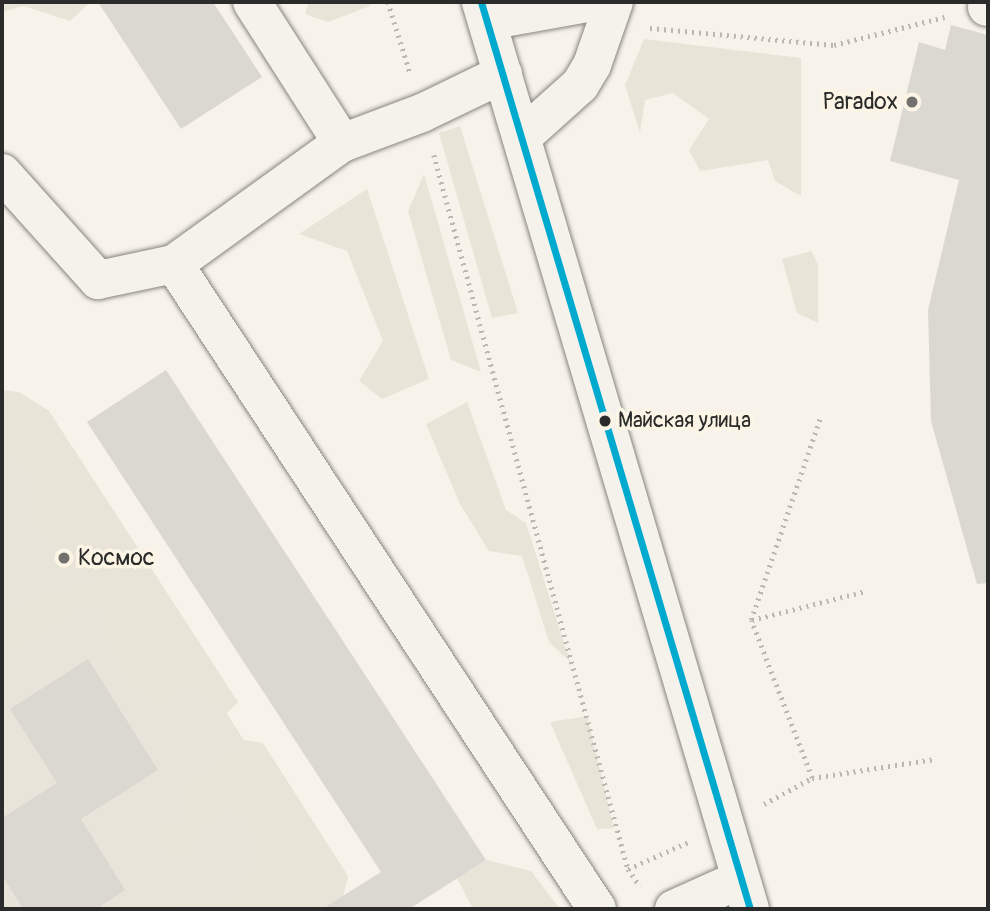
<!DOCTYPE html>
<html>
<head>
<meta charset="utf-8">
<style>
  body { margin:0 }
  #map { position:relative; width:990px; height:911px; overflow:hidden; background:#f7f3ea; font-family:Pangolin,sans-serif }
  div>[style] { position:absolute }
  [style*='--x'] { left:calc(var(--x)*1px); top:calc(var(--y)*1px); width:calc(var(--w)*1px); rotate:calc(var(--a)*1deg) }
  .built>* { inset:0; background:#e9e4d9 }
  .green>* { inset:0; background:#e9e4d8 }
  .building>* { inset:0; background:#dad8d1 }
  .path>* { height:4.5px; margin-top:-2.25px; transform-origin:0; background:repeating-linear-gradient(90deg,#bbb8b4 0 2px,transparent 0 7px) }
  .roads { filter:drop-shadow(0 0 2px #878581) drop-shadow(0 0 2px #878581) }
  .minor>* { height:38px; margin:-19px; padding:0 19px; transform-origin:19px; border-radius:19px; background:#f5f2ec }
  .major>* { height:38px; margin:-19px; padding:0 19px; transform-origin:19px; border-radius:19px; background:#f5f2ec }
  .bus-1>* { height:7px; margin:-3.5px; padding:0 3.5px; transform-origin:3.5px; border-radius:3.5px; background:#00a9ce }
  .dots>* { width:19px; height:19px; translate:-50% -50%; box-sizing:border-box; border:4px solid #fcf5e5; border-radius:50% }
  span { translate:-50% -50%; white-space:nowrap; text-align:center; line-height:1.15; -webkit-text-stroke:7px #fcf5e5; paint-order:stroke }
  .bus-label { font-size:21px; color:#2b2b2b }
  .left { translate:0 -50%; text-align:left }
  .poi-label { font-size:23px; color:#2b2b2b }
  .right { translate:-100% -50%; text-align:right }
  .frame { position:absolute; inset:0; border:4px solid #2b2b2b; pointer-events:none }
</style>
</head>
<body>
<div id="map">
  <div class="built">
    <i style="clip-path:polygon(19px 392px,353px 909px,2px 909px,2px 404px)"></i>
  </div>
  <div class="green">
    <i style="clip-path:polygon(2px 2px,90px 2px,70px 21px,24px 6px,2px 12px)"></i>
    <i style="clip-path:polygon(309px 2px,369px 2px,370px 6px,328px 22px,305px 14px)"></i>
    <i style="clip-path:polygon(644px 39px,801px 58px,801px 196px,775px 181px,768px 160px,700px 171px,689px 150px,709px 119px,673px 93px,645px 100px,640px 133px,625px 85px)"></i>
    <i style="clip-path:polygon(460px 126px,518px 313px,492px 318px,439px 133px)"></i>
    <i style="clip-path:polygon(424px 174px,481px 372px,451px 360px,408px 211px)"></i>
    <i style="clip-path:polygon(367px 189px,429px 379px,382px 399px,359px 381px,383px 341px,347px 251px,299px 234px)"></i>
    <i style="clip-path:polygon(811px 251px,818px 264px,818px 323px,797px 313px,782px 259px)"></i>
    <i style="clip-path:polygon(2px 390px,19px 392px,49px 411px,238px 702px,227px 713px,183px 685px,160px 706px,131px 688px,104px 638px,104px 608px,83px 608px,2px 660px,2px 613px,46px 592px,94px 582px,78px 555px,54px 549px,27px 524px,34px 481px,2px 450px)"></i>
    <i style="clip-path:polygon(467px 402px,506px 510px,526px 523px,570px 662px,549px 642px,522px 556px,489px 551px,460px 504px,426px 424px)"></i>
    <i style="clip-path:polygon(587px 716px,614px 828px,597px 829px,550px 722px)"></i>
    <i style="clip-path:polygon(244px 740px,263px 743px,348px 876px,344px 894px,300px 909px,175px 909px,175px 904px,229px 900px,256px 864px,250px 825px,228px 811px,201px 832px,194px 857px,164px 858px,155px 823px,182px 821px,182px 789px)"></i>
    <i style="clip-path:polygon(486px 860px,531px 871px,560px 909px,473px 909px,457px 878px)"></i>
  </div>
  <div class="building">
    <i style="clip-path:polygon(98px 2px,213px 2px,262px 77px,181px 129px)"></i>
    <i style="clip-path:polygon(951px 25px,988px 35px,988px 583px,977px 584px,931px 421px,928px 310px,959px 180px,890px 161px,919px 42px,945px 50px)"></i>
    <i style="clip-path:polygon(166px 370px,486px 860px,409px 909px,322px 909px,381px 872px,87px 422px)"></i>
    <i style="clip-path:polygon(88px 659px,158px 770px,81px 819px,125px 890px,96px 909px,23px 909px,2px 875px,2px 818px,57px 783px,10px 709px)"></i>
  </div>
  <div class="path">
    <i style="--x:388;--y:2;--w:73;--a:72.6"></i>
    <i style="--x:650;--y:28;--w:185;--a:5.3"></i>
    <i style="--x:834;--y:45;--w:114;--a:-14.2"></i>
    <i style="--x:434;--y:155;--w:740;--a:74.8"></i>
    <i style="--x:628;--y:869;--w:21;--a:55"></i>
    <i style="--x:752;--y:620;--w:118;--a:-14.3"></i>
    <i style="--x:812;--y:778;--w:169;--a:-111.1"></i>
    <i style="--x:751;--y:620;--w:213;--a:-71.1"></i>
    <i style="--x:764;--y:804;--w:55;--a:-28.4"></i>
    <i style="--x:812;--y:778;--w:124;--a:-8.8"></i>
    <i style="--x:628;--y:869;--w:66;--a:-24.2"></i>
  </div>
  <div class="roads">
    <div class="minor">
      <i style="--x:252;--y:2;--w:167;--a:57.4"></i>
      <i style="--x:987;--y:7;--w:1;--a:0"></i>
      <i style="--x:487;--y:21;--w:109;--a:-10.1"></i>
      <i style="--x:522;--y:137;--w:78;--a:-41.9"></i>
      <i style="--x:580;--y:85;--w:23;--a:-59"></i>
      <i style="--x:592;--y:65;--w:67;--a:-70.8"></i>
      <i style="--x:2;--y:173;--w:144;--a:48.1"></i>
      <i style="--x:98;--y:280;--w:78;--a:-11.9"></i>
      <i style="--x:174;--y:264;--w:207;--a:-35.8"></i>
      <i style="--x:342;--y:143;--w:85;--a:-20.6"></i>
      <i style="--x:422;--y:113;--w:90;--a:-25.7"></i>
      <i style="--x:174;--y:264;--w:771;--a:56.74"></i>
      <i style="--x:674;--y:909;--w:73;--a:-24.1"></i>
    </div>
    <div class="major">
      <i style="--x:481;--y:2;--w:946;--a:73.48"></i>
    </div>
  </div>
  <div class="bus-1">
    <i style="--x:481;--y:2;--w:946;--a:73.48"></i>
  </div>
  <div class="dots">
    <i style="left:912px;top:102px;background:#72716e"></i>
    <i style="left:605px;top:421px;background:#2b2b2b"></i>
    <i style="left:64px;top:558px;background:#72716e"></i>
  </div>
  <div class="bus-label">
    <span class="left" style="left:618px;top:421px">Майская улица</span>
  </div>
  <div class="poi-label">
    <span class="right" style="left:898px;top:102px">Paradox</span>
    <span class="left" style="left:78px;top:558px">Космос</span>
  </div>
  <div class="frame"></div>
</div>
</body>
</html>
